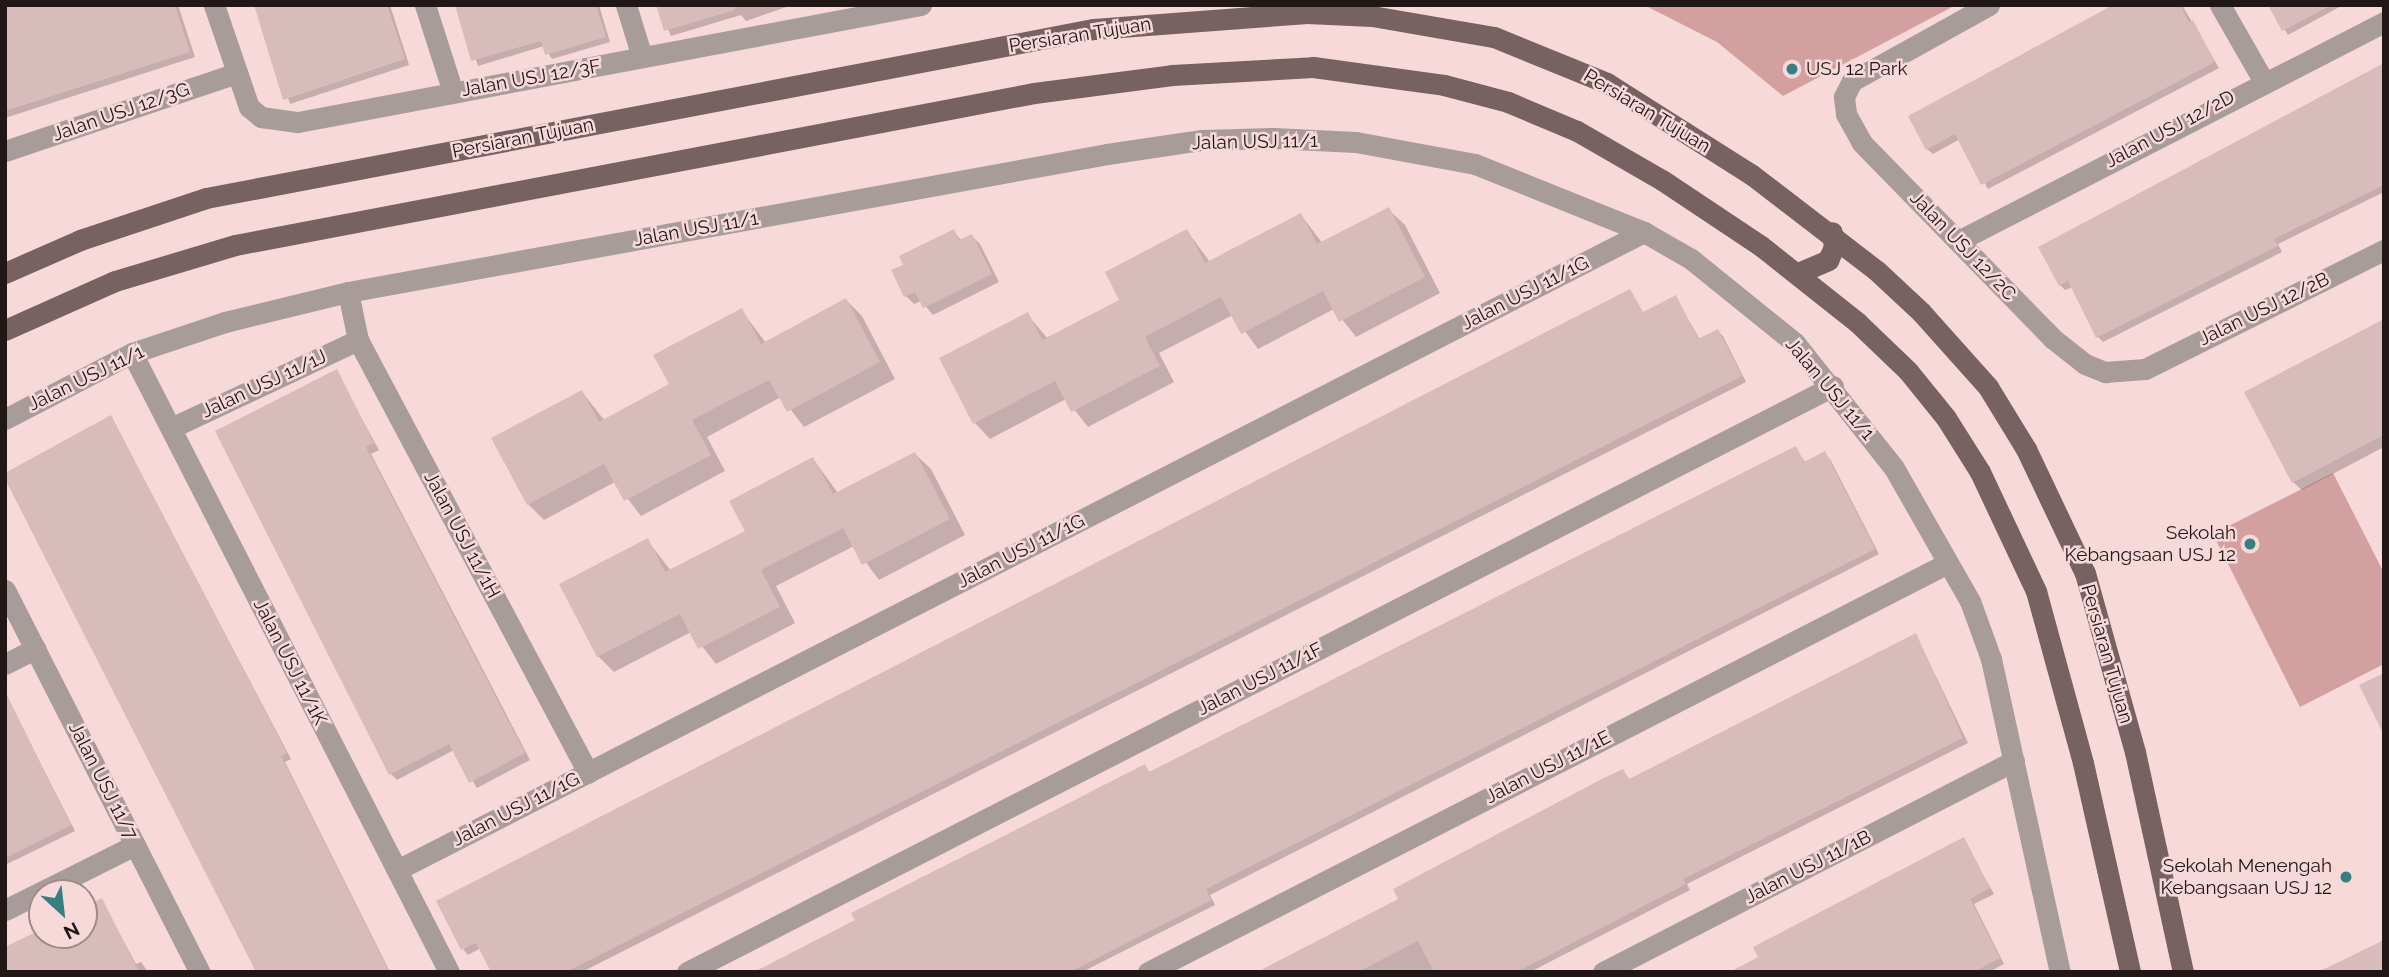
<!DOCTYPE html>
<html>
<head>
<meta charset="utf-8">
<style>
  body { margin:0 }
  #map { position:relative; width:2389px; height:977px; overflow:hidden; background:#f6d9d8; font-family:Raleway,sans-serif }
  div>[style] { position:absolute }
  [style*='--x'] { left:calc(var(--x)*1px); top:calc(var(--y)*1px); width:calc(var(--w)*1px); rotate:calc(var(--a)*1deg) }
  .green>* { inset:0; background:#d2a09e }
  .shadow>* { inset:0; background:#0003 }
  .building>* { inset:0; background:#d8bcbb }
  .minor>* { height:21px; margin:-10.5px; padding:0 10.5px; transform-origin:10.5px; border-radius:10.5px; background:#a89c9b }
  .major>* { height:21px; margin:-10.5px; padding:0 10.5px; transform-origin:10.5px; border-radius:10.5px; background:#776261 }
  .dots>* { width:19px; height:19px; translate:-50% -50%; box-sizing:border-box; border:4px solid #f6d9d8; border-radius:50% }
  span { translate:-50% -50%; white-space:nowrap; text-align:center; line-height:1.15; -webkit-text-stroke:5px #f6d9d8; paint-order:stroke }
  .street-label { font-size:19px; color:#201716 }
  .poi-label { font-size:19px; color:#201716 }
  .left { translate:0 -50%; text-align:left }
  .right { translate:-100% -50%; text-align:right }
  .frame { position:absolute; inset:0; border:7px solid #201716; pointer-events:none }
  .north { position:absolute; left:28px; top:879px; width:70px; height:70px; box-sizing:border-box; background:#f6d9d8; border:2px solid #a08b8a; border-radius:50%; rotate:153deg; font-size:19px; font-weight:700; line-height:28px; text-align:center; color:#201716 }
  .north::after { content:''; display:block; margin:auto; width:24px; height:32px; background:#367f83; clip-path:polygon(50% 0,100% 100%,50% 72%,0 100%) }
</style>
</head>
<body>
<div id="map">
  <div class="green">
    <i style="clip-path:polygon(1644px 5px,1956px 5px,1783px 96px,1717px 42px)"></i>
    <i style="clip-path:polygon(2333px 473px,2384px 573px,2384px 664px,2300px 707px,2213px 534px)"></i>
  </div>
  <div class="shadow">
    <i style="clip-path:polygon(5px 5px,178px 5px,195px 57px,5px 118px)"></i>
    <i style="clip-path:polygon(256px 5px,390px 5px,409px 65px,290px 104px)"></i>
    <i style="clip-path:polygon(456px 5px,599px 5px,610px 42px,552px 59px,544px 46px,478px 66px)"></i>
    <i style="clip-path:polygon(658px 5px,792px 5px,746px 21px,741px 15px,671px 36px)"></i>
    <i style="clip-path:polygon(2117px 5px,2182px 5px,2219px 68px,1988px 189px,1960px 139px,1933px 154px,1927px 149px)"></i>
    <i style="clip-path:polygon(2271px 5px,2343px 5px,2288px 35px)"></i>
    <i style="clip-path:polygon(2384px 65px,2384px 192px,2278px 244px,2282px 252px,2103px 342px,2098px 337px,2073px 287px,2065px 290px,2060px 285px)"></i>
    <i style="clip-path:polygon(1389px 210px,1405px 225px,1440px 293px,1356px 337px,1334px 309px,1258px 349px,1233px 315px,1159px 353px,1174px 382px,1088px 427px,1066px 399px,990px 439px,975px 423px,1027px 314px,1048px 339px,1121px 301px,1187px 231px,1210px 262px,1301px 215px,1323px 244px)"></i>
    <i style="clip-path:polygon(953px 231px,962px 241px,972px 236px,980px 244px,999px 282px,933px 315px,921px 301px,914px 304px,906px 296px)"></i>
    <i style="clip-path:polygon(1630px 291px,1645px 321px,1676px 298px,1700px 340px,1718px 331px,1723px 336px,1746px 382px,582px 972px,493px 972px,481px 948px,468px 955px,463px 949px,439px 902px)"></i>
    <i style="clip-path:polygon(846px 300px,862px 316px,895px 379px,804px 427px,781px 397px,707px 437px,725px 471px,641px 516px,615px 482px,544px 520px,528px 504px,582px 392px,605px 421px,672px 385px,741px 310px,766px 343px)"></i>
    <i style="clip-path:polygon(2384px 321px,2384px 447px,2302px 490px,2293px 482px)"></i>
    <i style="clip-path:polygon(336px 372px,379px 450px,371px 454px,530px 760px,477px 788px,454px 750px,397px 780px,391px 774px)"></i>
    <i style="clip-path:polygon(111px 417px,291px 759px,285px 762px,390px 972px,257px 972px)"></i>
    <i style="clip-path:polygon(1795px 448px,1806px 463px,1825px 454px,1830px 459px,1879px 554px,1210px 895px,1215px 905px,1082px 972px,758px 972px,1144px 767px,1150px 772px)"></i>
    <i style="clip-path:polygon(915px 454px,931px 469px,965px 535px,879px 580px,854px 546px,776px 586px,795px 623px,716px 664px,691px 632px,614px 672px,598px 656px,647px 540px,671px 571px,747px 531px,813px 459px,838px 493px)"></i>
    <i style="clip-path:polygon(1916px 635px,1968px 743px,1687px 884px,1690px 890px,1530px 972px,1261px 972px,1400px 900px,1623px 771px,1630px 780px)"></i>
    <i style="clip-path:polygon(9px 702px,75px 831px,5px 865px,5px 704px)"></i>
    <i style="clip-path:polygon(1963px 839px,1994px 894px,1974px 904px,2004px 964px,1989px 972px,1733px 972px)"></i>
    <i style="clip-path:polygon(102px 901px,136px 964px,141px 962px,148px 972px,5px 972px,42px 931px,42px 935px,84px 935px,84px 910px)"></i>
  </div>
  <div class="building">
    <i style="clip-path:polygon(5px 5px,175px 5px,190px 52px,5px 111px)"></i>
    <i style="clip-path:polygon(254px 5px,387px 5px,405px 59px,283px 100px)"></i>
    <i style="clip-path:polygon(455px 5px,596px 5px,606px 37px,545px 55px,541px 41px,471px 61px)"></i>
    <i style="clip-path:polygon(656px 5px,735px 5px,735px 10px,664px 31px)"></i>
    <i style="clip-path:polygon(2113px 5px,2180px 5px,2189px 22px,2193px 20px,2215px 62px,1981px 185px,1955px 134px,1926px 150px,1908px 116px)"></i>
    <i style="clip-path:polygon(2268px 5px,2332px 5px,2282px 31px)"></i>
    <i style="clip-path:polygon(2384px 63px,2384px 185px,2274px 239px,2278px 246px,2096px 338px,2068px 281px,2059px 286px,2038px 247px)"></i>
    <i style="clip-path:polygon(1389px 207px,1425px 277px,1339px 322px,1323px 291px,1241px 334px,1221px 297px,1145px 337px,1160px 366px,1071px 412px,1055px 381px,973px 424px,939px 358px,1028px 312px,1042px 340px,1119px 300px,1105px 272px,1187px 229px,1205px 263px,1301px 213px,1317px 244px)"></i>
    <i style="clip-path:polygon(954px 229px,959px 240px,972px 234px,992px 274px,923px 308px,915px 292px,904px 297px,891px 270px,903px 265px,899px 256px)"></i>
    <i style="clip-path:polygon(1630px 289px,1643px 312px,1676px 295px,1698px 339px,1718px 329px,1742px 376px,566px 972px,491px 972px,476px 943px,461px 950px,436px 901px)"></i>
    <i style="clip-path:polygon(846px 298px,880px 362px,787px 412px,769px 380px,692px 420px,711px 455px,624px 501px,604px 464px,527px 505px,491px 438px,582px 390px,599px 422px,669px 384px,653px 355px,742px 308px,761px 344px)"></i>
    <i style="clip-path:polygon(2384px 319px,2384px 435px,2292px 483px,2244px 392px)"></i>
    <i style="clip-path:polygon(337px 369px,374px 443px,366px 447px,525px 753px,469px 783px,449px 744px,389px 775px,215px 431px)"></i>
    <i style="clip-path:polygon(111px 415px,287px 753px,281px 756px,389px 972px,256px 972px,5px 479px,5px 473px)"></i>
    <i style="clip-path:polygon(1796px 446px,1804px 462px,1825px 451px,1875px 549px,1206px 889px,1211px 900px,1070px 972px,754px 972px,855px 920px,851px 913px,1061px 807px,1145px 764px,1149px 772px)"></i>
    <i style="clip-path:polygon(915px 452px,950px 519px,862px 565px,843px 528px,761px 570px,780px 607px,698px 649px,680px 614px,597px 657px,559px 584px,648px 538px,665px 572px,745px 531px,729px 501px,813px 457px,833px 494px)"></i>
    <i style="clip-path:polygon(1916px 633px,1963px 738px,1683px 879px,1686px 884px,1517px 972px,1434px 972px,1418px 941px,1358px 972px,1257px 972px,1398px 899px,1393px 889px,1602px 779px,1623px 769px,1629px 779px)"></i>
    <i style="clip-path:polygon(2384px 673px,2384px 735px,2359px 685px)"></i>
    <i style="clip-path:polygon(5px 691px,71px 825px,5px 858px)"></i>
    <i style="clip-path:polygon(1964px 837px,1990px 888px,1970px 899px,2000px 958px,1974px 972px,1730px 972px,1758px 957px,1753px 947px)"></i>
    <i style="clip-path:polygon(102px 898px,139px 972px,5px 972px,5px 947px,42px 929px,42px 935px,84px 935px,84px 907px)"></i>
    <i style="clip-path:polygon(2384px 940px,2384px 972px,2318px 972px)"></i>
  </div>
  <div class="minor">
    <i style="--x:214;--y:5;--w:108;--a:71.1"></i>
    <i style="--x:249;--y:107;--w:16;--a:40"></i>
    <i style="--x:261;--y:117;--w:37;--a:8"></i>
    <i style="--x:298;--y:122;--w:634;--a:-10.64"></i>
    <i style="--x:425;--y:5;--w:91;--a:72.2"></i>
    <i style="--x:626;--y:5;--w:54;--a:72.9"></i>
    <i style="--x:1989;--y:5;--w:157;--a:151"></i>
    <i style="--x:1852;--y:81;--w:18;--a:117"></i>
    <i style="--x:1844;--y:97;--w:17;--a:83"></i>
    <i style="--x:1846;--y:114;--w:33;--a:61"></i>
    <i style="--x:1862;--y:143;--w:272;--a:45.7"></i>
    <i style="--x:2052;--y:338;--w:42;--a:38.2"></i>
    <i style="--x:2085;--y:364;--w:22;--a:22"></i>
    <i style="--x:2105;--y:372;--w:40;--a:-4.3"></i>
    <i style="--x:2145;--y:369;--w:267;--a:-26.5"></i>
    <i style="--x:2220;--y:5;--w:86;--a:60.2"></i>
    <i style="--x:5;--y:151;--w:245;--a:-18.6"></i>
    <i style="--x:1958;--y:241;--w:479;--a:-27.2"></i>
    <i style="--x:348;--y:292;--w:49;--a:78.2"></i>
    <i style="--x:358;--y:340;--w:490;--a:62"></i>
    <i style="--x:132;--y:353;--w:695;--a:62.88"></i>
    <i style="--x:5;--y:419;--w:143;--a:-27.5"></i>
    <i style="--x:132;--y:353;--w:98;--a:-18.4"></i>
    <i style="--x:225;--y:322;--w:127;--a:-13.7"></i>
    <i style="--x:348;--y:292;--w:771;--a:-10.3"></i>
    <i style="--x:1107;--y:154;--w:96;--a:-8.4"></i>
    <i style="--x:1202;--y:140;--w:71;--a:-1.6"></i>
    <i style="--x:1273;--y:138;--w:83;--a:2.8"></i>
    <i style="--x:1356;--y:142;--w:121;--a:10.5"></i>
    <i style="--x:1475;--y:164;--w:182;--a:21.9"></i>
    <i style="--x:1644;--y:232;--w:54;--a:29.9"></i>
    <i style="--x:1691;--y:259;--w:134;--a:38.9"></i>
    <i style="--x:1795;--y:343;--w:159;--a:51.6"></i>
    <i style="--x:1894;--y:468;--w:153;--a:60.3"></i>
    <i style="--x:1970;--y:601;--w:62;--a:70.1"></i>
    <i style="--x:1991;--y:659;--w:321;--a:77.6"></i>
    <i style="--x:171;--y:428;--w:207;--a:-25.2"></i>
    <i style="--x:5;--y:590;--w:429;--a:63"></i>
    <i style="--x:5;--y:664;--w:34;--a:-27"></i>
    <i style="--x:397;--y:870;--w:1401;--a:-27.1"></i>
    <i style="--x:5;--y:910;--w:145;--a:-26.6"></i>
    <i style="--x:687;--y:972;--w:1287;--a:-27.08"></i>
    <i style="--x:1148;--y:972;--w:898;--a:-27.08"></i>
    <i style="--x:1603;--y:972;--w:462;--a:-27.2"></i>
  </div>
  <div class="major">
    <i style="--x:5;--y:273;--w:82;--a:-23.7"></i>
    <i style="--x:80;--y:240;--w:133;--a:-18.4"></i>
    <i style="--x:206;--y:198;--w:904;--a:-10.78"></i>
    <i style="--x:1094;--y:29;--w:214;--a:-4.3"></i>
    <i style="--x:1307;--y:13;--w:65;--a:2.6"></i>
    <i style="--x:1372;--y:16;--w:124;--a:9.8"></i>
    <i style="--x:1494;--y:37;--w:122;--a:22.2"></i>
    <i style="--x:1607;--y:83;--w:172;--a:32.4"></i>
    <i style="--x:1752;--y:175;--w:156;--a:37.5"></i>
    <i style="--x:1876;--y:270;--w:62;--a:43"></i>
    <i style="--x:1921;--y:312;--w:101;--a:48.2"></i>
    <i style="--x:1988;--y:387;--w:73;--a:58.5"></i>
    <i style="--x:2026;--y:449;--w:137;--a:64.6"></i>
    <i style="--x:2085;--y:573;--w:186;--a:74.4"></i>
    <i style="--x:2135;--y:752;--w:225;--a:77.7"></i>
    <i style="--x:1798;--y:273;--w:33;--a:-23"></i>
    <i style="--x:1828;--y:260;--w:14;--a:-65"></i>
    <i style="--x:1834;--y:247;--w:15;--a:-98"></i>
    <i style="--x:5;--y:330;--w:120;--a:-24"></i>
    <i style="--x:115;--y:281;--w:125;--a:-16.7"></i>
    <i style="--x:235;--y:245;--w:813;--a:-10.77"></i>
    <i style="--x:1034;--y:93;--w:139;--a:-7.4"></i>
    <i style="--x:1172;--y:75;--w:141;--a:-3.2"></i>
    <i style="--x:1313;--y:67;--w:132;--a:7.8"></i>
    <i style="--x:1444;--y:85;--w:66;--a:14.9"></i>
    <i style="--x:1508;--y:102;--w:75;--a:22.8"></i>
    <i style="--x:1577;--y:131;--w:98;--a:30"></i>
    <i style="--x:1662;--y:180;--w:119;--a:33.7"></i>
    <i style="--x:1761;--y:246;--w:124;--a:38.4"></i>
    <i style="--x:1858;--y:323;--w:69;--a:43.8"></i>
    <i style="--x:1908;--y:371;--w:60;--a:51"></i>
    <i style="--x:1946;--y:418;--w:64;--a:57.8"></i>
    <i style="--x:1980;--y:472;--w:132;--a:64.8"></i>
    <i style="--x:2036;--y:591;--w:178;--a:74.7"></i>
    <i style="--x:2083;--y:763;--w:214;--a:77.3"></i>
  </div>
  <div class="dots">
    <i style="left:1792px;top:69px;background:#367f83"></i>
    <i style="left:2250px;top:544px;background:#367f83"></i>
    <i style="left:2346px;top:877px;background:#367f83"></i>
  </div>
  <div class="street-label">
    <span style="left:1080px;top:35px;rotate:-9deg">Persiaran Tujuan</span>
    <span style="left:531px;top:78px;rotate:-10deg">Jalan USJ 12/3F</span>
    <span style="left:1647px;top:111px;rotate:31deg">Persiaran Tujuan</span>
    <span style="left:121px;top:112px;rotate:-19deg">Jalan USJ 12/3G</span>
    <span style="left:2170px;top:129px;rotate:-28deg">Jalan USJ 12/2D</span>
    <span style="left:523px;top:138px;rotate:-11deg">Persiaran Tujuan</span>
    <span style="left:1255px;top:142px;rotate:-1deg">Jalan USJ 11/1</span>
    <span style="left:696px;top:229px;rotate:-10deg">Jalan USJ 11/1</span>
    <span style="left:1963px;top:246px;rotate:46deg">Jalan USJ 12/2C</span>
    <span style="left:1525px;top:293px;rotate:-27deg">Jalan USJ 11/1G</span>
    <span style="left:2264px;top:309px;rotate:-26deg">Jalan USJ 12/2B</span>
    <span style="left:86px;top:378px;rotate:-26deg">Jalan USJ 11/1</span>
    <span style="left:264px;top:384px;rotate:-25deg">Jalan USJ 11/1J</span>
    <span style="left:1830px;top:389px;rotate:50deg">Jalan USJ 11/1</span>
    <span style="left:462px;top:535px;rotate:62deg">Jalan USJ 11/1H</span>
    <span style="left:1021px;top:551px;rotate:-27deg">Jalan USJ 11/1G</span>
    <span style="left:2107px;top:654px;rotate:74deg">Persiaran Tujuan</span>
    <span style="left:290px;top:662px;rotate:63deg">Jalan USJ 11/1K</span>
    <span style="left:1260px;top:679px;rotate:-27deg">Jalan USJ 11/1F</span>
    <span style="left:1548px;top:767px;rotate:-27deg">Jalan USJ 11/1E</span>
    <span style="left:103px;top:781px;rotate:63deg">Jalan USJ 11/7</span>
    <span style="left:516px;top:809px;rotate:-27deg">Jalan USJ 11/1G</span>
    <span style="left:1808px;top:867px;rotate:-27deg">Jalan USJ 11/1B</span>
  </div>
  <div class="poi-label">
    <span class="left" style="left:1806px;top:69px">USJ 12 Park</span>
    <span class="right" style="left:2236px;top:544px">Sekolah<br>Kebangsaan USJ 12</span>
    <span class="right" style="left:2332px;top:877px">Sekolah Menengah<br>Kebangsaan USJ 12</span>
  </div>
  <div class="frame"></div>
  <div class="north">N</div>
</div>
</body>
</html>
